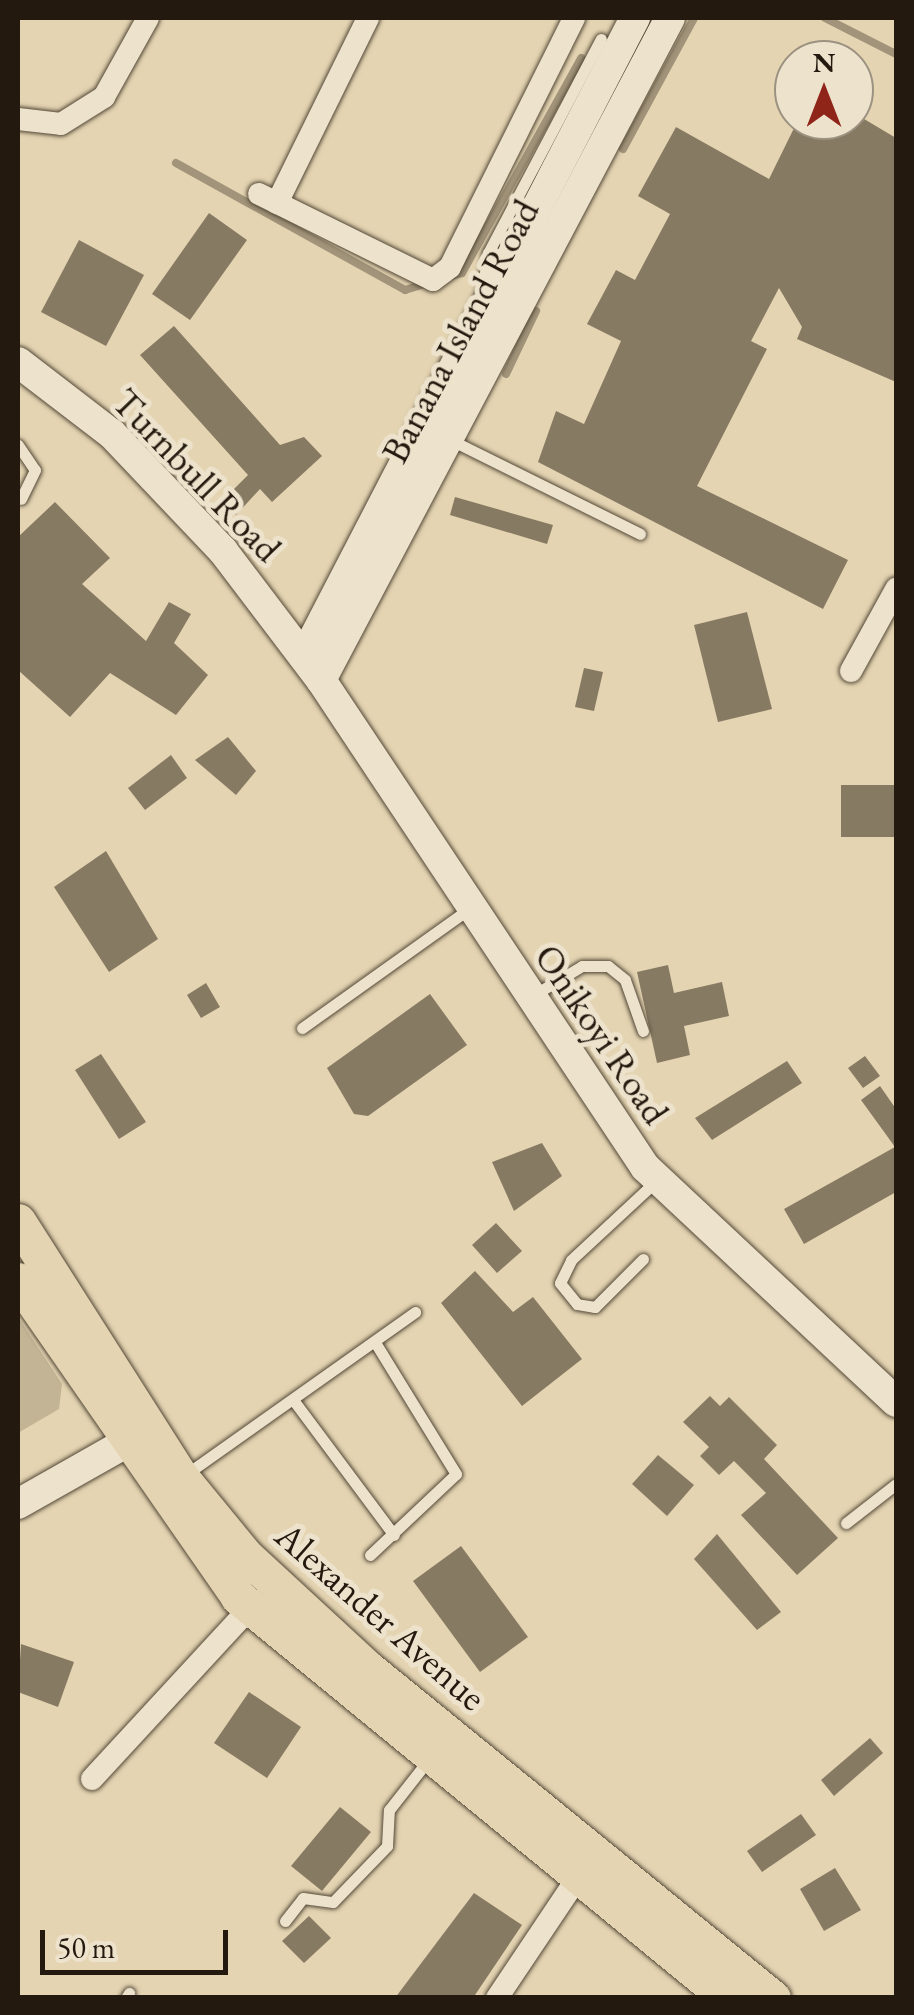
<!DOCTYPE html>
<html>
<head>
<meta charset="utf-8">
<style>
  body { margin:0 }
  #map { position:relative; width:914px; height:2015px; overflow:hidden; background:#e4d4b2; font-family:"EB Garamond",serif }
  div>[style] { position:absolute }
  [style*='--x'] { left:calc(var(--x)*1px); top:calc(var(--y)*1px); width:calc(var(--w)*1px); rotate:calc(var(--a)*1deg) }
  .green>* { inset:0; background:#c3b496 }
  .stream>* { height:8px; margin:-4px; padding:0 4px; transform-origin:4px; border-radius:4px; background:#a2947a }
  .building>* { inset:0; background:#877a63 }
  .roads { filter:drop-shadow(0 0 2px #534837) drop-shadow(0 0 2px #534837) }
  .lane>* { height:11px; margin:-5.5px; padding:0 5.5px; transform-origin:5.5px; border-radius:5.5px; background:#ede3cd }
  .street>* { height:22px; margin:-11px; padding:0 11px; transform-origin:11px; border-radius:11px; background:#ede3cd }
  .secondary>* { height:30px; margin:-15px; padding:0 15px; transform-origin:15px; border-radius:15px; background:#ede3cd }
  .primary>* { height:35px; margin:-17.5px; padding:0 17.5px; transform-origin:17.5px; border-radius:17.5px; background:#e4d4b2 }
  span { translate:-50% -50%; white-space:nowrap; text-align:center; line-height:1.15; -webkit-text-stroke:10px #ede3cd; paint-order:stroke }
  .street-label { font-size:38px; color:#23190e }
  .frame { position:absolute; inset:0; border:20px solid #23190e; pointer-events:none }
  .north { position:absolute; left:774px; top:40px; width:100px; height:100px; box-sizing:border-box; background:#ede3cd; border:2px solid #9c9281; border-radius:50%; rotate:0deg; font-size:28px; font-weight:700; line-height:40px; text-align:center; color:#23190e }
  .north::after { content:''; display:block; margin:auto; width:35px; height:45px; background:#8f2418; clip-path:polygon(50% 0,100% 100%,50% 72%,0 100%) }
  .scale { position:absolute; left:40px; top:1930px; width:188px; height:45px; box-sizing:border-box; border:5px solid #23190e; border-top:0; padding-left:12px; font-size:30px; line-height:35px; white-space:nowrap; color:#23190e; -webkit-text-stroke:8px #ede3cd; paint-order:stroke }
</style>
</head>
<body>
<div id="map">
  <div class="green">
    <i style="clip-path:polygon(18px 1317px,62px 1384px,59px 1409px,18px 1433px)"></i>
  </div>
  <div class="stream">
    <i style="--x:825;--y:18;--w:80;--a:26.9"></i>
    <i style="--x:623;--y:149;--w:149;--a:-61.5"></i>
    <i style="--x:176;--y:163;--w:262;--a:29"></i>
    <i style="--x:405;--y:290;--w:24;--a:-17"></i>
    <i style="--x:451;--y:276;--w:11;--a:-15"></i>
    <i style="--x:462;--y:273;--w:246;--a:-61"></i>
    <i style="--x:506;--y:374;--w:70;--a:-64.5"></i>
  </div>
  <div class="building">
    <i style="clip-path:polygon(854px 113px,896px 138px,896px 382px,797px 339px,802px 327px,779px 288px,751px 341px,767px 349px,697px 486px,848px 560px,823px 609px,538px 462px,556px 411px,584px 424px,621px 341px,587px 324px,616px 270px,635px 280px,670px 214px,638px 196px,676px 127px,769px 179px,798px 120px,854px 120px)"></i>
    <i style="clip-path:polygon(209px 213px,247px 240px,190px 320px,152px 294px)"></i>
    <i style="clip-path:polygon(79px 240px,144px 275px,106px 346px,41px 312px)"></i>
    <i style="clip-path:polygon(174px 326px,280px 445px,304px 437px,322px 456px,272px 502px,260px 489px,236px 515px,221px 502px,248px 475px,140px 355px)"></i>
    <i style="clip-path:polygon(455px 497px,553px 525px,547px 544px,450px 515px)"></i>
    <i style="clip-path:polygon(55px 502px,110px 558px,82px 584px,146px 641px,169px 602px,191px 614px,174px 643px,208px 675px,176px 715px,110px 673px,70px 717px,18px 670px,18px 537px)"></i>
    <i style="clip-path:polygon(747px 612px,772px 709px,718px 722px,694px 625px)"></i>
    <i style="clip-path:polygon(584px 668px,603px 672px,594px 711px,575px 707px)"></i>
    <i style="clip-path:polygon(228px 737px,256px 771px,236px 795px,195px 760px)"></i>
    <i style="clip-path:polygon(171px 755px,187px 778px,145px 810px,128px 788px)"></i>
    <i style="clip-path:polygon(841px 785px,896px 785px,896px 837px,841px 837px)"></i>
    <i style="clip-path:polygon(106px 851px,158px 939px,109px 972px,54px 887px)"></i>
    <i style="clip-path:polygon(668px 965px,674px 993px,722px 982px,729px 1016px,684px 1026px,690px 1055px,657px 1063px,637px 972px)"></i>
    <i style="clip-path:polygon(206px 983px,220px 1007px,201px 1018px,187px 995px)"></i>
    <i style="clip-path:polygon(430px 994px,467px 1045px,368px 1116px,354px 1114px,327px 1068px)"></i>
    <i style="clip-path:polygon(101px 1054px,146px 1122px,119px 1139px,75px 1070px)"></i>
    <i style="clip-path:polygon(865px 1056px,880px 1076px,863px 1088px,848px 1068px)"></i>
    <i style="clip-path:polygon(787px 1061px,802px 1083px,712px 1140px,695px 1118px)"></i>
    <i style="clip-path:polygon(880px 1086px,896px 1109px,896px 1192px,804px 1244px,784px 1209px,895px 1147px,861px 1100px)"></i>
    <i style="clip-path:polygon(542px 1143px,562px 1176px,514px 1211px,492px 1162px)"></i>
    <i style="clip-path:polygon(496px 1223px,522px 1251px,497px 1273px,472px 1245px)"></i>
    <i style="clip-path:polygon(475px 1271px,513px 1312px,533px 1297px,582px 1359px,522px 1406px,441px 1303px)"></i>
    <i style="clip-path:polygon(710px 1396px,720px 1406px,729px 1397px,777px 1445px,764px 1459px,838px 1538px,797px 1575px,741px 1515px,766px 1493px,734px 1461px,719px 1475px,700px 1456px,709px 1447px,683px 1422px)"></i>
    <i style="clip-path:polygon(658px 1455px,694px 1485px,667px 1516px,632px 1484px)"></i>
    <i style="clip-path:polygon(717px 1534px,781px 1612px,757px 1630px,694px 1559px)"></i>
    <i style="clip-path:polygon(461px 1546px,528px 1637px,480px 1672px,413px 1581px)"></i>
    <i style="clip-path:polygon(21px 1644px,74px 1662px,58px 1707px,18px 1692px)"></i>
    <i style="clip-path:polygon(249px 1692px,301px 1727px,267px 1778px,214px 1743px)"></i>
    <i style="clip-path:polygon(870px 1738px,883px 1753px,834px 1796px,821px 1780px)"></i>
    <i style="clip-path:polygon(340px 1807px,371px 1832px,322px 1891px,291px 1866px)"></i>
    <i style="clip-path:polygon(801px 1814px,816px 1835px,762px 1872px,747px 1851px)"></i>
    <i style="clip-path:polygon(835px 1868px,861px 1910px,824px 1931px,800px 1889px)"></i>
    <i style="clip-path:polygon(474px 1893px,522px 1925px,473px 1998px,395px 1998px)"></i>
    <i style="clip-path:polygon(309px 1916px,331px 1938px,304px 1963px,282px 1941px)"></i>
  </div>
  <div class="roads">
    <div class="lane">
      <i style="--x:480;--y:305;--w:53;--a:-81.3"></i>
      <i style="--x:488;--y:253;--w:242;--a:-62.2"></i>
      <i style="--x:451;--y:440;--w:211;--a:26.4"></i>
      <i style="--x:18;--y:445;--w:30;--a:56"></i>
      <i style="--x:35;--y:470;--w:32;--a:116"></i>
      <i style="--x:532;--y:996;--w:58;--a:-31"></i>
      <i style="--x:582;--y:966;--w:26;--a:0"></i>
      <i style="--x:608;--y:966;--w:22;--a:39"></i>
      <i style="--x:625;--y:980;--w:54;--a:70.6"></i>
      <i style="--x:302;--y:1028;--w:205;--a:-35.5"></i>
      <i style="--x:643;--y:1259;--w:68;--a:135"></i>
      <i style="--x:595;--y:1307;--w:18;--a:-171"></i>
      <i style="--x:577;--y:1304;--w:27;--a:-129"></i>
      <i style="--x:560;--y:1283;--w:25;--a:-64"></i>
      <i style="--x:571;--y:1260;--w:117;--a:-42.9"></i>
      <i style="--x:294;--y:1401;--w:167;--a:53.3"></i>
      <i style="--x:185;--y:1475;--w:282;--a:-35.3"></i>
      <i style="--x:846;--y:1523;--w:63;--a:-38"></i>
      <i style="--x:370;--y:1555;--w:118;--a:-43.3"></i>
      <i style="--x:456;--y:1474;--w:153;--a:-121.6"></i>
      <i style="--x:285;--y:1921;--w:29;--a:-52"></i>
      <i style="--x:303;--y:1898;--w:30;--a:8"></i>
      <i style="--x:333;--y:1902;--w:78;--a:-46"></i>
      <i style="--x:387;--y:1846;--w:36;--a:-87"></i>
      <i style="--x:389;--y:1810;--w:65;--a:-51.9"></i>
      <i style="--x:126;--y:1998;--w:6;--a:-59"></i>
    </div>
    <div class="street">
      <i style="--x:18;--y:119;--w:43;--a:6.6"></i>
      <i style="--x:61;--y:124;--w:51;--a:-32.1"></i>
      <i style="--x:104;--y:97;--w:90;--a:-60.9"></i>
      <i style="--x:259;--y:194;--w:194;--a:26.3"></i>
      <i style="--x:433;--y:280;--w:21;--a:-37"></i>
      <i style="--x:450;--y:267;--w:278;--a:-63.5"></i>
      <i style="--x:277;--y:203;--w:206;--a:-63.8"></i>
      <i style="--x:851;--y:671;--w:94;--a:-61.2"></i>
      <i style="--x:92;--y:1779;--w:233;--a:-47.3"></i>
      <i style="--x:497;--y:1998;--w:146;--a:-56.2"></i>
    </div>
    <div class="secondary">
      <i style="--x:18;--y:362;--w:118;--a:37.5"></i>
      <i style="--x:112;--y:434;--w:161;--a:46.5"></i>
      <i style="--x:223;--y:551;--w:162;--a:52.8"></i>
      <i style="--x:321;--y:680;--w:585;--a:56.36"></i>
      <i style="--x:645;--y:1167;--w:344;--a:43.1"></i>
      <i style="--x:304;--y:657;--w:720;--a:-62.62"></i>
      <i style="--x:321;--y:680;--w:748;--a:-62.2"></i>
      <i style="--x:18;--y:1504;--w:122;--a:-29.5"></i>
    </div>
    <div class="primary">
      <i style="--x:18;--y:1221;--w:303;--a:57.5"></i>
      <i style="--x:181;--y:1477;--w:102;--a:50.6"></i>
      <i style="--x:246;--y:1556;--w:162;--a:42.7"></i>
      <i style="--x:365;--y:1666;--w:526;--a:39.14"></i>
      <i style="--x:18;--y:1280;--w:386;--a:55.2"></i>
      <i style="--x:238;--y:1597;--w:632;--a:39.35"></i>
    </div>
  </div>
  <div class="street-label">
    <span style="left:460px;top:331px;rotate:-62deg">Banana Island Road</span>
    <span style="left:197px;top:475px;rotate:46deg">Turnbull Road</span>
    <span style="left:602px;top:1034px;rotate:56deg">Onikoyi Road</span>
    <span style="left:381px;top:1616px;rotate:41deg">Alexander Avenue</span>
  </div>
  <div class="frame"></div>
  <div class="north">N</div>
  <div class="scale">50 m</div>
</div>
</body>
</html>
